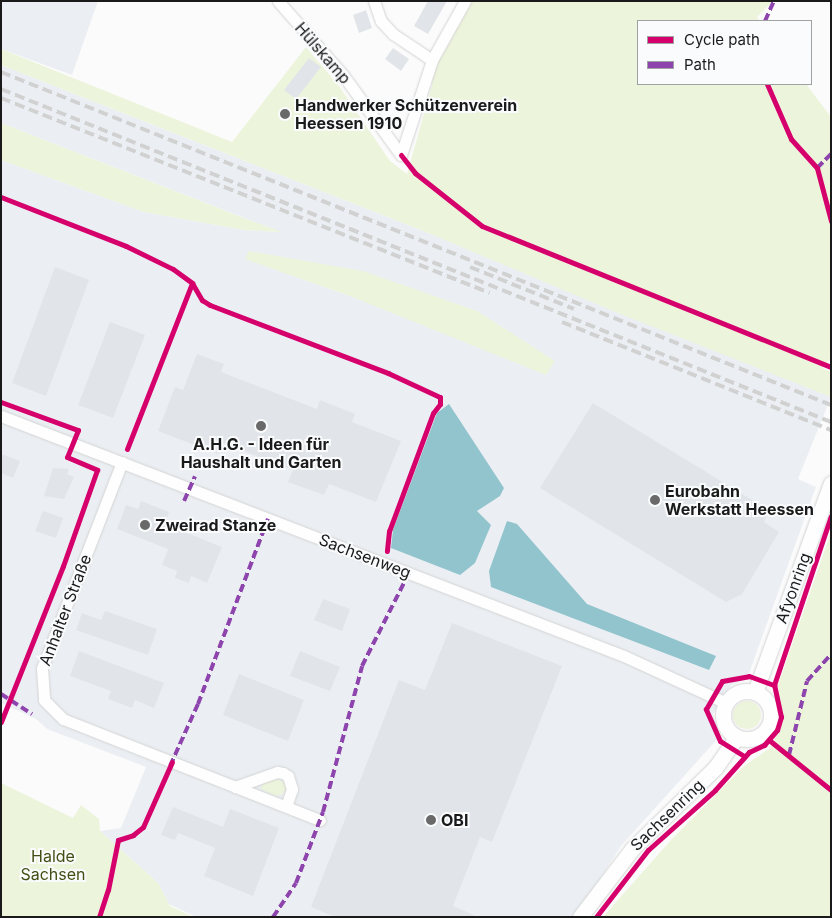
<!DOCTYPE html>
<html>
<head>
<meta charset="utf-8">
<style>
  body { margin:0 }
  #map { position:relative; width:832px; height:918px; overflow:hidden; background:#fbfbfb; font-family:Inter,sans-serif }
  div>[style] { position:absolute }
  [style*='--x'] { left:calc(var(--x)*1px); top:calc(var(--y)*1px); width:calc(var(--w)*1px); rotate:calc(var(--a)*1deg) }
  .built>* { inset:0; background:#ebeff3 }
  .green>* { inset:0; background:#edf4dc }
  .round { border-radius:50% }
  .water>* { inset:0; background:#92c4ce }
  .building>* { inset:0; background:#e1e5e9 }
  .roads { filter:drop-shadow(0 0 1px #d3d3d3) drop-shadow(0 0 1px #d3d3d3) }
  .minor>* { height:11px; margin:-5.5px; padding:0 5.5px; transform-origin:5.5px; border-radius:5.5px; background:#fefefe }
  .tertiary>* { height:15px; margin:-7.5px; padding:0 7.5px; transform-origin:7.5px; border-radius:7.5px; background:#fefefe }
  .tertiary>.ring { margin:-7.5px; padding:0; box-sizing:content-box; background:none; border:15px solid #fefefe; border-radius:50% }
  .rail>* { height:4px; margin-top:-2px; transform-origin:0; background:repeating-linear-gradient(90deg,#d1d1d1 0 10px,transparent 0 15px) }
  .quiet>* { height:4px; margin-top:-2px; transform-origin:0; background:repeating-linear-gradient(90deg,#8e44ad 0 8px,transparent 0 12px) }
  .cycleway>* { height:5px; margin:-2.5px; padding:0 2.5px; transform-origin:2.5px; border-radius:2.5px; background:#d6006c }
  .dots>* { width:14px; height:14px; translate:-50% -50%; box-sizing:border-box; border:2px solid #fafbfc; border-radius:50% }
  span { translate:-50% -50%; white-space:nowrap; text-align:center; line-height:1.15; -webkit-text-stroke:4px #fafbfc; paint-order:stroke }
  .street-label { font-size:16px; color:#1a1a1a }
  .poi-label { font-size:16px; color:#1a1a1a; font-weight:700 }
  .left { translate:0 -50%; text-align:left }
  .park-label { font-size:16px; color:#435015 }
  .frame { position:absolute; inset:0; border:2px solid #1a1a1a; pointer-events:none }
  .legend { position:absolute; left:637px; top:20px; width:175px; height:65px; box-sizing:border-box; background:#fafbfc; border:1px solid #a0a1a2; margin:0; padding:6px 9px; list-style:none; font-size:15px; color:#1a1a1a }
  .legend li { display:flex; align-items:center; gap:10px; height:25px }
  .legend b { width:25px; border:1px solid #a0a1a2 }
</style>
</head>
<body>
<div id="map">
  <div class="built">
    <i style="clip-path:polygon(1px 1px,98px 1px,72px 75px,1px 49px)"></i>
    <i style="clip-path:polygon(evenodd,1px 65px,426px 232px,831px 397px,798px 479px,816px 487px,747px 679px,731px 685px,713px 714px,720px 736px,621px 846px,576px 917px,196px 917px,169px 904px,158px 883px,100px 831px,121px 828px,146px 767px,47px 729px,36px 719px,1px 703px,1px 160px,144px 212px,245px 230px,280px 232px,1px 123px,1px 65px,246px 259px,477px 311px,555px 362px,350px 296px,246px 259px)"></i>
  </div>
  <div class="green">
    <i style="clip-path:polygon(473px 1px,773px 1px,757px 17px,760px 21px,638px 21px,638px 84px,806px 84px,831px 117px,831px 358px,822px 368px,831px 372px,831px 397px,618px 313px,426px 232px,1px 65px,1px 49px,232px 142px,306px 47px,339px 86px,390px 161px,407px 174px,432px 85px,433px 70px)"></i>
    <i style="clip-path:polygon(1px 123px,249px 220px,282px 232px,245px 230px,144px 212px,1px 160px)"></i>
    <i style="clip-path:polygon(249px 251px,363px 271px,477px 311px,555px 361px,546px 375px,350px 296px,245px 259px)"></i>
    <i style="clip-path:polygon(831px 532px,831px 917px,603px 917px,671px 840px,744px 766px,770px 748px,783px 722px,778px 685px)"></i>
    <i class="round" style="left:733px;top:701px;width:28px;height:28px"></i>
    <i style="clip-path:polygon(277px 779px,284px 782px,286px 788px,283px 794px,276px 796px,261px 789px,263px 783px)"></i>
    <i style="clip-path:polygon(1px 783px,73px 818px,81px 805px,99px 819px,100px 831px,158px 883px,170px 906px,194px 917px,1px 917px)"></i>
  </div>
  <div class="water">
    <i style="clip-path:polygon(449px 404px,504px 488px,500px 496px,477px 511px,491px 525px,475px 563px,460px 575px,391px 548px,393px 530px,437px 413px)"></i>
    <i style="clip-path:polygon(507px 521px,517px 524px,587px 604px,716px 656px,709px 670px,491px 587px,489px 571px)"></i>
  </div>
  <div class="building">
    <i style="clip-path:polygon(428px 1px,447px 1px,428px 34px,414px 26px)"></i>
    <i style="clip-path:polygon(366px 10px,372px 28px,359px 33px,353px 15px)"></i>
    <i style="clip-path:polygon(393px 48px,409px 59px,401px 71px,385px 59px)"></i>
    <i style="clip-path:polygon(309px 58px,321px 67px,296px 99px,284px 90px)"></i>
    <i style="clip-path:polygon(55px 267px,89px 280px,46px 396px,12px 383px)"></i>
    <i style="clip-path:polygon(110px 322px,145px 335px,113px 418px,78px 405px)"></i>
    <i style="clip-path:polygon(197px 354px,224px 364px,221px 372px,317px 409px,320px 400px,355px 414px,352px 422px,401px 441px,376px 502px,329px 484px,324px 495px,288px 482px,293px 470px,223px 443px,218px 454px,158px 431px,175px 387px,183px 390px)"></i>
    <i style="clip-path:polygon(593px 403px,770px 511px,764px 522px,779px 532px,742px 594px,726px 602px,540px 488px)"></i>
    <i style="clip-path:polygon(1px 454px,20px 461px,13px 478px,1px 473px)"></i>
    <i style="clip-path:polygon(53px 468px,69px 469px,67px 474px,74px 477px,64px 499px,44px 496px)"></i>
    <i style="clip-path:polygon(141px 501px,169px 512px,165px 524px,222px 547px,207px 583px,191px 576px,189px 583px,175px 578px,177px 571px,162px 565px,168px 549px,117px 529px,126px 505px,138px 509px)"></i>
    <i style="clip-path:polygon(43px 511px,63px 518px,56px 538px,35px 531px)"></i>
    <i style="clip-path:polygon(323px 599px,350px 609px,342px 631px,314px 620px)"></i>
    <i style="clip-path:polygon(105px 611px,157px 629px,148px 655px,76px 630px,82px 613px,101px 620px)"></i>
    <i style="clip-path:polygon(452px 623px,562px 666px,492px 842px,480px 837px,453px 906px,478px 917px,335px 917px,311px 907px,399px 680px,425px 690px)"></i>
    <i style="clip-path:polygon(79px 651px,164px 683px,154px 708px,135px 700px,132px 708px,108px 699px,111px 691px,70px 676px)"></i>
    <i style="clip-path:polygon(300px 651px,340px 667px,330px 691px,290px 676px)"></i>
    <i style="clip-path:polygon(239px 674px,304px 700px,288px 741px,223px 715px)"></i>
    <i style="clip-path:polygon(173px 807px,223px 827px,230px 809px,279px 828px,253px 896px,204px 876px,215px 848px,178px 833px,175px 840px,161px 835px)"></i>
  </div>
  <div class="roads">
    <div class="minor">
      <i style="--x:278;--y:1;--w:98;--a:48.7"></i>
      <i style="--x:343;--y:75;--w:99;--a:54.1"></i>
      <i style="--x:374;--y:1;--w:21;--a:71"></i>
      <i style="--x:381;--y:21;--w:18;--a:47"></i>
      <i style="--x:393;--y:34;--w:47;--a:33.7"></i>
      <i style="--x:401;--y:155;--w:100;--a:-71.9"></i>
      <i style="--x:432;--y:60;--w:68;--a:-60.8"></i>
      <i style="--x:1;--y:416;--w:668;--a:21.07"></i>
      <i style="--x:624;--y:656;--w:112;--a:24.7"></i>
      <i style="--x:122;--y:462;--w:221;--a:111.2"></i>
      <i style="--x:42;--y:668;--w:32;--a:86"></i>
      <i style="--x:44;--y:700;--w:27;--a:45"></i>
      <i style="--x:63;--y:719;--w:276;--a:21.5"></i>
      <i style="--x:235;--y:787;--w:45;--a:-19.7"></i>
      <i style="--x:277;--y:772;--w:6;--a:9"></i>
      <i style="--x:283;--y:773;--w:6;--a:31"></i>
      <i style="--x:288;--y:776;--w:14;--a:73"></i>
      <i style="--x:292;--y:789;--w:18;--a:109"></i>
    </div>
    <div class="tertiary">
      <i class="ring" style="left:723px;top:691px;width:33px;height:33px"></i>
      <i style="--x:755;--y:692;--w:222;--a:-70"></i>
      <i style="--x:580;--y:917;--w:86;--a:-52.6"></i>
      <i style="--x:632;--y:849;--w:116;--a:-44.3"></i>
      <i style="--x:715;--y:768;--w:38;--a:-55"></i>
    </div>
  </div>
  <div class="rail">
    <i style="--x:1;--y:72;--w:894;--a:21.86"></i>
    <i style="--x:1;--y:89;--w:894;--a:21.86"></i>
    <i style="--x:1;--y:98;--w:526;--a:21.74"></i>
    <i style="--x:470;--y:267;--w:112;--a:22"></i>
    <i style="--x:562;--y:322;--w:290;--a:21.9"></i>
  </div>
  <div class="quiet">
    <i style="--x:765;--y:21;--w:22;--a:-66"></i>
    <i style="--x:817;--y:168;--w:20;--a:-45"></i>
    <i style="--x:184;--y:501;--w:27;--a:-66"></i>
    <i style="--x:1;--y:694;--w:37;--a:33"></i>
    <i style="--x:789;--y:755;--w:76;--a:-76.3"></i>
    <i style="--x:807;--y:681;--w:36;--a:-48"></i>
    <i style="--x:170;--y:766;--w:68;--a:-65.7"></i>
    <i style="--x:198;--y:704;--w:198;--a:-69.3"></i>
    <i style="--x:273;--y:917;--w:41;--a:-55.9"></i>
    <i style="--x:296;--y:883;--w:76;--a:-69.2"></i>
    <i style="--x:323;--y:812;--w:151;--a:-75"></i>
    <i style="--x:362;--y:666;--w:104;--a:-63.2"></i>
  </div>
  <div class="cycleway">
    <i style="--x:767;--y:84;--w:60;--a:66.4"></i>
    <i style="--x:791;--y:139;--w:39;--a:48"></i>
    <i style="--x:817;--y:168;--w:55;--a:75.2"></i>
    <i style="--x:401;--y:155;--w:23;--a:52"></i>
    <i style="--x:415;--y:173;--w:85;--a:38.3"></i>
    <i style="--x:482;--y:226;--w:376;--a:22"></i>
    <i style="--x:1;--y:197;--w:134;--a:21.4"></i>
    <i style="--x:126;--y:246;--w:52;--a:26.1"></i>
    <i style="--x:173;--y:269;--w:24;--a:36"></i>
    <i style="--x:192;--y:283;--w:20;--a:60"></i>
    <i style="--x:202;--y:300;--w:9;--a:32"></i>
    <i style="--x:210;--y:305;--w:191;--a:20.9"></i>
    <i style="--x:388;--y:373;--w:57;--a:24.8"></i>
    <i style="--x:440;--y:397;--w:7;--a:90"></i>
    <i style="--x:440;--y:404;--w:11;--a:128"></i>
    <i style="--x:433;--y:413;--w:126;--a:110.4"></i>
    <i style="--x:389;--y:531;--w:20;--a:96"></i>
    <i style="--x:1;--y:402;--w:82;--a:20"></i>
    <i style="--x:78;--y:430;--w:29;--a:112"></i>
    <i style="--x:67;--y:457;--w:33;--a:23"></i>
    <i style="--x:97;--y:470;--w:102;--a:109.5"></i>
    <i style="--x:63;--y:566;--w:168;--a:111.7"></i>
    <i style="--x:127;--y:449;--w:178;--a:-68.6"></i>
    <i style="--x:769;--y:740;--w:80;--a:38.9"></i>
    <i style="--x:744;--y:756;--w:28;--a:-148"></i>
    <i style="--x:720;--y:741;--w:35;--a:-114"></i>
    <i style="--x:706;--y:709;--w:32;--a:-60"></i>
    <i style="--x:722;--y:681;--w:27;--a:-10"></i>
    <i style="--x:749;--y:676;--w:27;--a:20"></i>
    <i style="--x:99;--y:917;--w:28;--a:-72"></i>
    <i style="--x:108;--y:890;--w:51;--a:-78.7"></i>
    <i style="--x:118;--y:840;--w:16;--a:-18"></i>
    <i style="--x:133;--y:835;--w:13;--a:-39"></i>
    <i style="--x:143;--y:827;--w:71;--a:-66"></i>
    <i style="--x:596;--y:917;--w:85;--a:-52.2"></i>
    <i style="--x:648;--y:850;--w:90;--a:-41.8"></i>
    <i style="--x:715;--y:790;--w:51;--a:-48.2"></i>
    <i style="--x:749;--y:752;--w:17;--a:-25"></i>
    <i style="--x:764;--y:745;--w:20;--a:-49"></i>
    <i style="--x:777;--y:730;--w:14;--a:-73"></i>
    <i style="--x:781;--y:717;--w:33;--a:-102"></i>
    <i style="--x:774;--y:685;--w:178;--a:-71.4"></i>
  </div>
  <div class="dots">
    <i style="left:285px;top:114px;background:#696969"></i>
    <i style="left:261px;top:426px;background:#696969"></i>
    <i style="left:655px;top:500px;background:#696969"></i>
    <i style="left:145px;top:525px;background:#696969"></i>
    <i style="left:431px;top:820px;background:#696969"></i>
  </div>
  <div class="street-label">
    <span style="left:323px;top:53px;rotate:49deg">Hülskamp</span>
    <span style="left:365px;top:556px;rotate:21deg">Sachsenweg</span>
    <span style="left:793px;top:588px;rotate:-70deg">Afyonring</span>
    <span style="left:65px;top:610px;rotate:-69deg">Anhalter Straße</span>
    <span style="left:667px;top:815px;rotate:-44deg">Sachsenring</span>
  </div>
  <div class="poi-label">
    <span class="left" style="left:295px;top:114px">Handwerker Schützenverein<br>Heessen 1910</span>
    <span style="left:261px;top:453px">A.H.G. - Ideen für<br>Haushalt und Garten</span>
    <span class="left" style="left:665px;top:500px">Eurobahn<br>Werkstatt Heessen</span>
    <span class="left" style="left:155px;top:525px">Zweirad Stanze</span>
    <span class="left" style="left:441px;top:820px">OBI</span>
  </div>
  <div class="park-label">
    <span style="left:53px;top:865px">Halde<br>Sachsen</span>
  </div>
  <div class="frame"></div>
  <ul class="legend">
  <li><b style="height:6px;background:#d6006c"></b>Cycle path</li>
  <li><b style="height:6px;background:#8e44ad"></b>Path</li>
  </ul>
</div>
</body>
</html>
